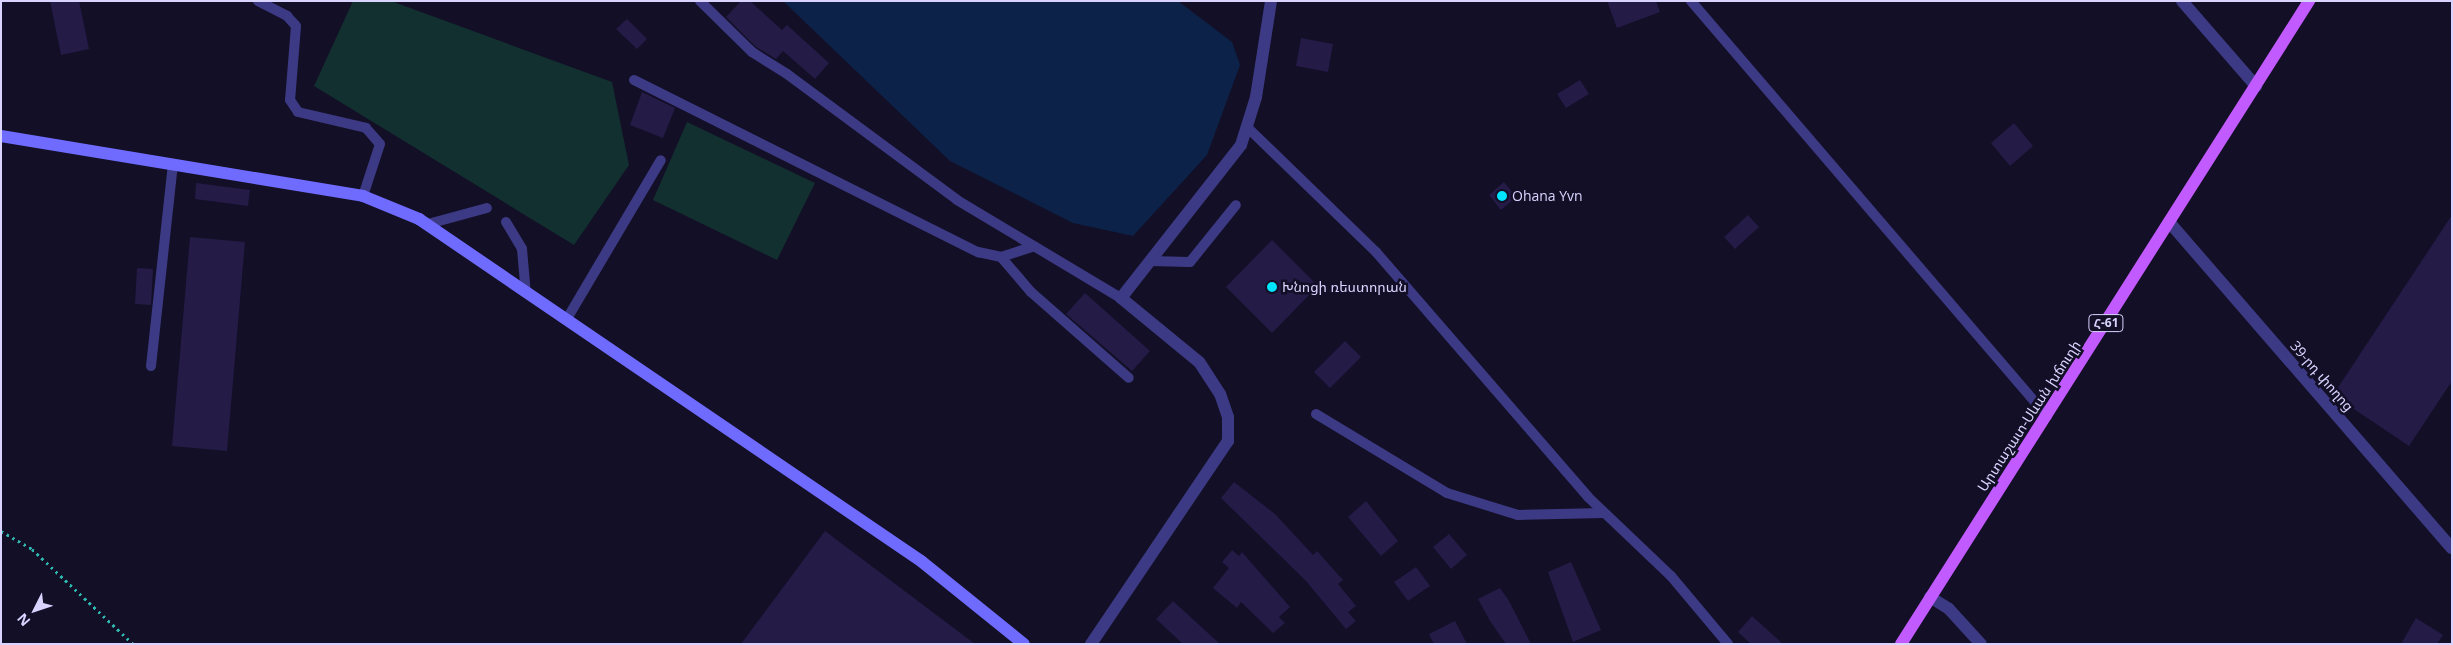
<!DOCTYPE html>
<html>
<head>
<meta charset="utf-8">
<style>
  body { margin:0 }
  #map { position:relative; width:2453px; height:645px; overflow:hidden; background:#130f26; font-family:"Open Sans","Noto Sans Armenian",sans-serif }
  div>[style] { position:absolute }
  [style*='--x'] { left:calc(var(--x)*1px); top:calc(var(--y)*1px); width:calc(var(--w)*1px); rotate:calc(var(--a)*1deg) }
  .green>* { inset:0; background:#12302f }
  .water>* { inset:0; background:#0c2248 }
  .building>* { inset:0; background:#241b47 }
  .path>* { height:3px; margin-top:-1.5px; transform-origin:0; background:repeating-linear-gradient(90deg,#2fb8b0 0 2.5px,transparent 0 6.5px) }
  .lane>* { height:10px; margin:-5px; padding:0 5px; transform-origin:5px; border-radius:5px; background:#3d3a85 }
  .street>* { height:12px; margin:-6px; padding:0 6px; transform-origin:6px; border-radius:6px; background:#3d3a85 }
  .secondary>* { height:12px; margin:-6px; padding:0 6px; transform-origin:6px; border-radius:6px; background:#6f6bff }
  .primary>* { height:12px; margin:-6px; padding:0 6px; transform-origin:6px; border-radius:6px; background:#c25bff }
  .dots>* { width:14px; height:14px; translate:-50% -50%; box-sizing:border-box; border:2px solid #130f26; border-radius:50% }
  span { translate:-50% -50%; white-space:nowrap; text-align:center; line-height:1.15; -webkit-text-stroke:5px #130f26; paint-order:stroke }
  .shield-label span { padding:1px 4px; background:#130f26; border:1px solid; border-radius:4px; -webkit-text-stroke-width:0 }
  .shield-label { font-size:12px; color:#d9d4ff; font-weight:700 }
  .poi-label { font-size:14px; color:#d9d4ff }
  .left { translate:0 -50%; text-align:left }
  .street-label { font-size:14px; color:#d9d4ff }
  .frame { position:absolute; inset:0; border:2px solid #d9d4ff; pointer-events:none }
  .north { position:absolute; left:10px; top:585px; width:50px; height:50px; -webkit-text-stroke:4px #130f26; paint-order:stroke; rotate:229deg; font-size:14px; font-weight:700; line-height:20px; text-align:center; color:#d9d4ff }
  .north::after { content:''; display:block; margin:auto; width:18px; height:22px; background:#d9d4ff; clip-path:polygon(50% 0,100% 100%,50% 72%,0 100%) }
</style>
</head>
<body>
<div id="map">
  <div class="green">
    <i style="clip-path:polygon(353px 1px,391px 1px,612px 82px,629px 165px,574px 245px,314px 86px)"></i>
    <i style="clip-path:polygon(687px 122px,815px 183px,777px 260px,653px 200px)"></i>
  </div>
  <div class="water">
    <i style="clip-path:polygon(783px 1px,1178px 1px,1232px 42px,1240px 65px,1207px 155px,1133px 236px,1073px 223px,950px 161px)"></i>
  </div>
  <div class="building">
    <i style="clip-path:polygon(50px 1px,79px 1px,89px 49px,61px 55px)"></i>
    <i style="clip-path:polygon(741px 1px,750px 1px,782px 30px,787px 25px,829px 63px,815px 79px,783px 51px,776px 59px,756px 47px,726px 17px)"></i>
    <i style="clip-path:polygon(1607px 1px,1656px 1px,1660px 12px,1617px 28px)"></i>
    <i style="clip-path:polygon(627px 19px,647px 39px,637px 49px,616px 29px)"></i>
    <i style="clip-path:polygon(1301px 38px,1333px 44px,1328px 72px,1296px 66px)"></i>
    <i style="clip-path:polygon(1580px 80px,1589px 94px,1566px 108px,1557px 94px)"></i>
    <i style="clip-path:polygon(642px 92px,675px 108px,663px 138px,630px 125px)"></i>
    <i style="clip-path:polygon(2014px 123px,2033px 146px,2010px 166px,1991px 143px)"></i>
    <i style="clip-path:polygon(1504px 182px,1516px 197px,1501px 210px,1489px 195px)"></i>
    <i style="clip-path:polygon(196px 183px,250px 190px,248px 206px,195px 199px)"></i>
    <i style="clip-path:polygon(1748px 215px,1759px 227px,1735px 249px,1724px 237px)"></i>
    <i style="clip-path:polygon(2452px 215px,2452px 381px,2409px 446px,2333px 395px)"></i>
    <i style="clip-path:polygon(190px 237px,245px 242px,227px 451px,172px 446px)"></i>
    <i style="clip-path:polygon(1272px 240px,1318px 286px,1272px 333px,1226px 287px)"></i>
    <i style="clip-path:polygon(137px 268px,153px 269px,151px 305px,135px 304px)"></i>
    <i style="clip-path:polygon(1085px 293px,1150px 351px,1132px 371px,1066px 314px)"></i>
    <i style="clip-path:polygon(1345px 341px,1361px 357px,1330px 388px,1314px 372px)"></i>
    <i style="clip-path:polygon(1234px 482px,1275px 514px,1313px 555px,1317px 551px,1343px 580px,1338px 584px,1356px 606px,1348px 612px,1356px 621px,1346px 629px,1306px 581px,1221px 498px)"></i>
    <i style="clip-path:polygon(1366px 501px,1398px 541px,1381px 556px,1348px 517px)"></i>
    <i style="clip-path:polygon(825px 531px,975px 644px,741px 644px)"></i>
    <i style="clip-path:polygon(1449px 534px,1467px 555px,1451px 569px,1433px 547px)"></i>
    <i style="clip-path:polygon(1232px 550px,1239px 556px,1242px 552px,1290px 607px,1279px 617px,1285px 623px,1273px 633px,1241px 602px,1237px 608px,1213px 588px,1229px 568px,1222px 562px)"></i>
    <i style="clip-path:polygon(1571px 562px,1601px 630px,1573px 642px,1548px 572px)"></i>
    <i style="clip-path:polygon(1416px 567px,1430px 586px,1408px 601px,1394px 582px)"></i>
    <i style="clip-path:polygon(1500px 588px,1509px 601px,1531px 644px,1506px 644px,1490px 621px,1478px 599px)"></i>
    <i style="clip-path:polygon(1173px 601px,1220px 644px,1183px 644px,1156px 619px)"></i>
    <i style="clip-path:polygon(1752px 616px,1783px 644px,1751px 644px,1738px 632px)"></i>
    <i style="clip-path:polygon(2416px 618px,2443px 635px,2437px 644px,2401px 644px)"></i>
    <i style="clip-path:polygon(1455px 621px,1467px 644px,1434px 644px,1429px 634px)"></i>
  </div>
  <div class="path">
    <i style="--x:1;--y:531;--w:36;--a:30"></i>
    <i style="--x:32;--y:549;--w:139;--a:43.2"></i>
  </div>
  <div class="lane">
    <i style="--x:258;--y:1;--w:33;--a:27"></i>
    <i style="--x:287;--y:16;--w:13;--a:48"></i>
    <i style="--x:296;--y:26;--w:74;--a:94.6"></i>
    <i style="--x:290;--y:100;--w:14;--a:56"></i>
    <i style="--x:298;--y:112;--w:70;--a:13.2"></i>
    <i style="--x:366;--y:128;--w:21;--a:49"></i>
    <i style="--x:380;--y:144;--w:55;--a:108.1"></i>
    <i style="--x:700;--y:1;--w:73;--a:44.4"></i>
    <i style="--x:752;--y:52;--w:41;--a:32.2"></i>
    <i style="--x:787;--y:74;--w:212;--a:36.5"></i>
    <i style="--x:957;--y:200;--w:191;--a:30.9"></i>
    <i style="--x:1691;--y:1;--w:547;--a:49.38"></i>
    <i style="--x:634;--y:80;--w:385;--a:26.6"></i>
    <i style="--x:978;--y:252;--w:24;--a:12"></i>
    <i style="--x:1001;--y:257;--w:35;--a:-18"></i>
    <i style="--x:1247;--y:127;--w:180;--a:44.1"></i>
    <i style="--x:1376;--y:252;--w:324;--a:49.1"></i>
    <i style="--x:1588;--y:497;--w:115;--a:43.6"></i>
    <i style="--x:1671;--y:576;--w:89;--a:50"></i>
    <i style="--x:506;--y:222;--w:31;--a:59"></i>
    <i style="--x:522;--y:249;--w:38;--a:85"></i>
    <i style="--x:428;--y:224;--w:61;--a:-15.2"></i>
    <i style="--x:1001;--y:257;--w:46;--a:49.4"></i>
    <i style="--x:1031;--y:292;--w:130;--a:41.3"></i>
    <i style="--x:1150;--y:261;--w:40;--a:1.4"></i>
    <i style="--x:1190;--y:262;--w:73;--a:-51.1"></i>
    <i style="--x:568;--y:317;--w:182;--a:-59.4"></i>
    <i style="--x:151;--y:366;--w:202;--a:-83.8"></i>
    <i style="--x:1316;--y:414;--w:153;--a:31.1"></i>
    <i style="--x:1447;--y:493;--w:74;--a:17.2"></i>
    <i style="--x:1518;--y:515;--w:86;--a:-1.3"></i>
  </div>
  <div class="street">
    <i style="--x:2182;--y:1;--w:113;--a:49"></i>
    <i style="--x:2170;--y:223;--w:430;--a:49.1"></i>
    <i style="--x:1930;--y:597;--w:22;--a:32"></i>
    <i style="--x:1949;--y:609;--w:47;--a:47.6"></i>
    <i style="--x:1091;--y:644;--w:245;--a:-56"></i>
    <i style="--x:1228;--y:441;--w:24;--a:-90"></i>
    <i style="--x:1228;--y:417;--w:24;--a:-109"></i>
    <i style="--x:1220;--y:394;--w:38;--a:-123"></i>
    <i style="--x:1199;--y:362;--w:101;--a:-140.6"></i>
    <i style="--x:1121;--y:298;--w:194;--a:-51.9"></i>
    <i style="--x:1241;--y:145;--w:50;--a:-72.6"></i>
    <i style="--x:1256;--y:97;--w:97;--a:-81.1"></i>
  </div>
  <div class="secondary">
    <i style="--x:1;--y:136;--w:367;--a:9.4"></i>
    <i style="--x:363;--y:196;--w:61;--a:22.3"></i>
    <i style="--x:419;--y:219;--w:607;--a:34.27"></i>
    <i style="--x:921;--y:561;--w:132;--a:38.9"></i>
  </div>
  <div class="primary">
    <i style="--x:1901;--y:644;--w:762;--a:-57.6"></i>
  </div>
  <div class="dots">
    <i style="left:1502px;top:196px;background:#00e5ff"></i>
    <i style="left:1272px;top:287px;background:#00e5ff"></i>
  </div>
  <div class="shield-label">
    <span style="left:2106px;top:323px">Հ-61</span>
  </div>
  <div class="poi-label">
    <span class="left" style="left:1512px;top:196px">Ohana Yvn</span>
    <span class="left" style="left:1282px;top:287px">Խնոցի ռեստորան</span>
  </div>
  <div class="street-label">
    <span style="left:2322px;top:376px;rotate:49deg">39-րդ փողոց</span>
    <span style="left:2029px;top:416px;rotate:-57deg">Արտաշատ-Սևան խճուղի</span>
  </div>
  <div class="frame"></div>
  <div class="north">N</div>
</div>
</body>
</html>
